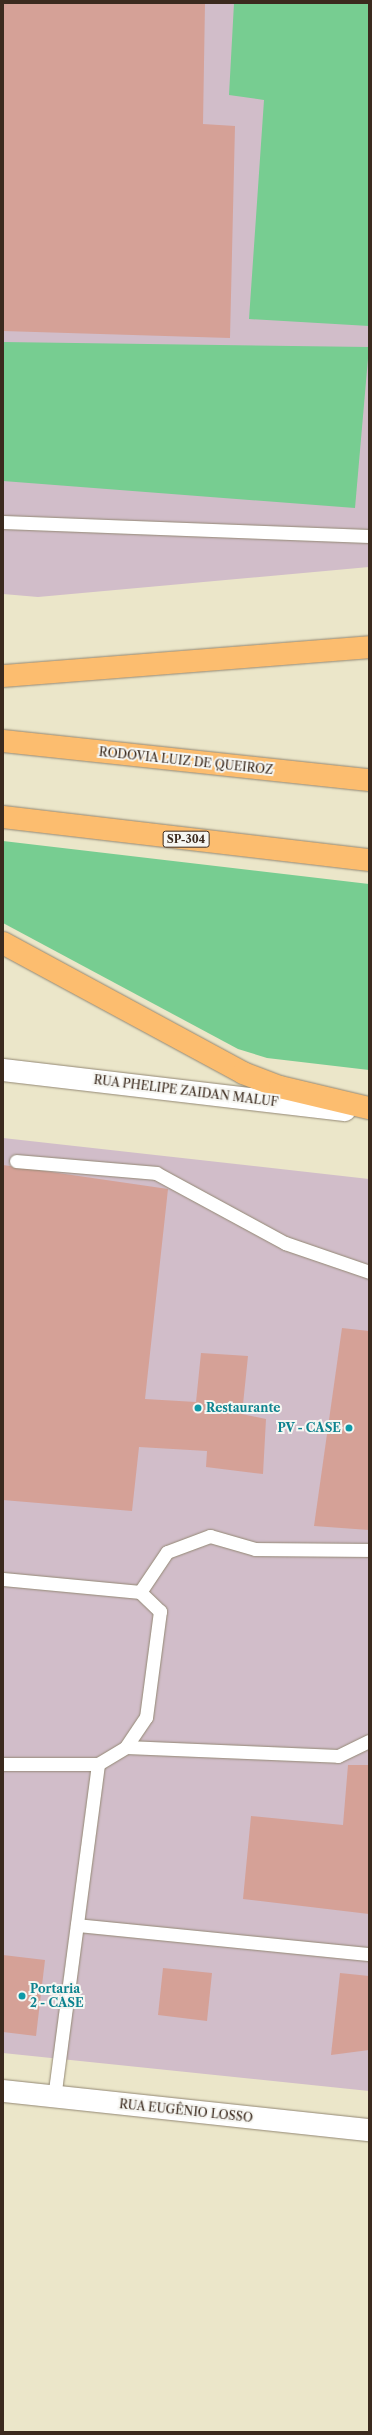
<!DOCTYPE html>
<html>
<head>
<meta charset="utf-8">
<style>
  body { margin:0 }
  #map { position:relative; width:372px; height:2435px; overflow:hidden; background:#ebe6c9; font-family:"Libre Caslon Text",serif }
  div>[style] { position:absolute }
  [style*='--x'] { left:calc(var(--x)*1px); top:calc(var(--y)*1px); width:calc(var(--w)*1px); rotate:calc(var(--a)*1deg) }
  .industrial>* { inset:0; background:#d1bdc9 }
  .green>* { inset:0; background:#77cd91 }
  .building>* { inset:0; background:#d5a197 }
  .roads { filter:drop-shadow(0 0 1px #938874) drop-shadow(0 0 1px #938874) }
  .lane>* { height:13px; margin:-6.5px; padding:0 6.5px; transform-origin:6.5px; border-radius:6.5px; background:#fff }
  .street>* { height:22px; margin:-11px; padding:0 11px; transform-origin:11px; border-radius:11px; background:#fff }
  .highway>* { height:22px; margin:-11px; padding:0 11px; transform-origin:11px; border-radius:11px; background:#fcbd6f }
  .dots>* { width:11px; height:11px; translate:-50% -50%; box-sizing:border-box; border:2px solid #f6f6f2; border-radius:50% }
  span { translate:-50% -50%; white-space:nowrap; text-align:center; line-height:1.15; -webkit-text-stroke:4px #f6f6f2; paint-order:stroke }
  .shield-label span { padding:1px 3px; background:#f6f6f2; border:1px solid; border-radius:3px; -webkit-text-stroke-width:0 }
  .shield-label { font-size:11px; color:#3b2a1e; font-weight:700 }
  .street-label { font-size:12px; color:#3b2a1e }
  .culture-label { font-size:12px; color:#0d838f; font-weight:700 }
  .left { translate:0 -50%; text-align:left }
  .right { translate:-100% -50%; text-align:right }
  .frame { position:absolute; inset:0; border:4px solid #3b2a1e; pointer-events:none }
</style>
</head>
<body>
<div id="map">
  <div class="industrial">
    <i style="clip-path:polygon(3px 3px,369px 3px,369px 567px,38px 597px,3px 594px)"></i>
    <i style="clip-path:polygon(3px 1138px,369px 1179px,369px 2091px,3px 2053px)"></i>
  </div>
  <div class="green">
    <i style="clip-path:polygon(234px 3px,369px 3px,369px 326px,249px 319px,264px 100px,229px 95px)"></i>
    <i style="clip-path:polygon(3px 342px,369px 347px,355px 508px,3px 481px)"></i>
    <i style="clip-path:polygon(3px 841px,369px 884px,369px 1070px,267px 1058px,238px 1049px,3px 923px)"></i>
  </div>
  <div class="building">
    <i style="clip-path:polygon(3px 3px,205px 3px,203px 124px,235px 126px,230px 338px,3px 331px)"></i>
    <i style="clip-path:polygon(3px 1165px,168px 1189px,145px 1399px,196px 1402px,201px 1353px,248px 1356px,242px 1414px,266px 1419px,263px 1474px,206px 1467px,207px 1451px,139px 1447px,132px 1511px,3px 1500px)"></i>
    <i style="clip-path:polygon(342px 1328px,369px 1331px,369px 1530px,314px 1526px)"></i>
    <i style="clip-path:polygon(348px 1765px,369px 1765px,369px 1914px,243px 1899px,251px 1816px,343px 1825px)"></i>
    <i style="clip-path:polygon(3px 1955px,45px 1960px,36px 2036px,3px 2032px)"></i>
    <i style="clip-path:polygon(163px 1968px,212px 1973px,207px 2021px,158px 2015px)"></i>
    <i style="clip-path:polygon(340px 1973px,369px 1976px,369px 2050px,331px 2055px)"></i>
  </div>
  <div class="roads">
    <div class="lane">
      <i style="--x:3;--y:522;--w:366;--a:2.2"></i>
      <i style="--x:16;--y:1161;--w:141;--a:4.9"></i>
      <i style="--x:156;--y:1173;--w:147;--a:28.5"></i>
      <i style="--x:285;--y:1243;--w:89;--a:19"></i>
      <i style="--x:3;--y:1579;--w:138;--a:5.4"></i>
      <i style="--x:140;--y:1592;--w:28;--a:44"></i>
      <i style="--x:160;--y:1611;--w:107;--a:97.5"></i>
      <i style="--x:146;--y:1717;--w:36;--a:124"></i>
      <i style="--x:140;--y:1592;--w:48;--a:-56"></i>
      <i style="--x:167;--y:1552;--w:46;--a:-20.4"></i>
      <i style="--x:210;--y:1536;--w:47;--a:16.1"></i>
      <i style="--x:255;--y:1549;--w:114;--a:0.5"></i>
      <i style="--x:3;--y:1764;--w:95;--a:0"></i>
      <i style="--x:98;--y:1764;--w:336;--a:97.5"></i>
      <i style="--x:98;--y:1764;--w:33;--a:-31"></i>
      <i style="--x:126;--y:1747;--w:212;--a:2.4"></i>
      <i style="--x:338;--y:1756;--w:34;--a:-26"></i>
      <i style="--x:77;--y:1925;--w:293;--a:5.7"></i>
    </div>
    <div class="street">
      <i style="--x:3;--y:1070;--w:344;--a:6.7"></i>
      <i style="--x:3;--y:2091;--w:368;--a:6.1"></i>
    </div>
    <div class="highway">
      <i style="--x:3;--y:676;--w:367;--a:-4.5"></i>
      <i style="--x:3;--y:741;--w:368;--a:6.1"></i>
      <i style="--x:3;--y:817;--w:369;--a:6.7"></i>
      <i style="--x:3;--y:943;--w:273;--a:28.4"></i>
      <i style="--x:243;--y:1073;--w:40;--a:21"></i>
      <i style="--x:280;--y:1087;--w:91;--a:13.3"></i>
    </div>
  </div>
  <div class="dots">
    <i style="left:198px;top:1408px;background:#0f9aa8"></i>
    <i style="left:349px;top:1428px;background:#0f9aa8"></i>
    <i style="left:22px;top:1996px;background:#0f9aa8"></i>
  </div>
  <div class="shield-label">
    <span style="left:186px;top:839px">SP-304</span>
  </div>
  <div class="street-label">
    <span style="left:186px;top:761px;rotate:6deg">RODOVIA LUIZ DE QUEIROZ</span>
    <span style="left:186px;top:1091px;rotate:7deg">RUA PHELIPE ZAIDAN MALUF</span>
    <span style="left:186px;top:2111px;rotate:6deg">RUA EUGÊNIO LOSSO</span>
  </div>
  <div class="culture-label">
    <span class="left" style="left:206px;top:1408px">Restaurante</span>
    <span class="right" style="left:341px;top:1428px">PV - CASE</span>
    <span class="left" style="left:30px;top:1996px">Portaria<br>2 - CASE</span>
  </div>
  <div class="frame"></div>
</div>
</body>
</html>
